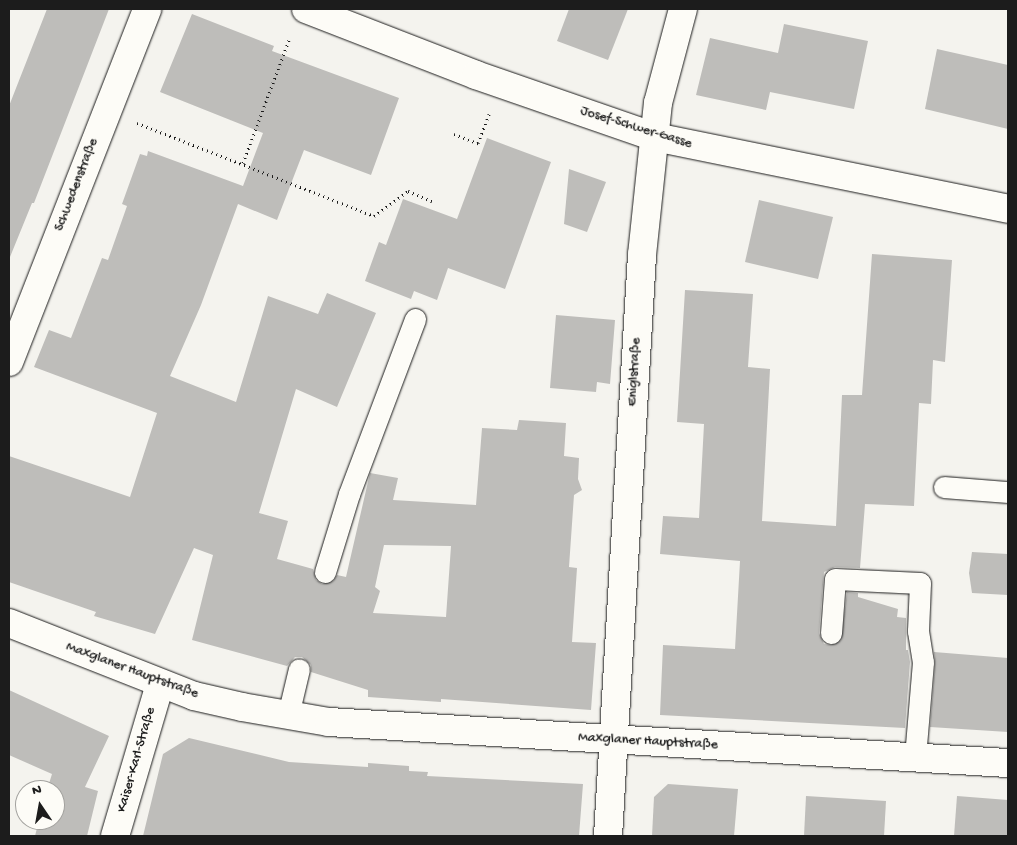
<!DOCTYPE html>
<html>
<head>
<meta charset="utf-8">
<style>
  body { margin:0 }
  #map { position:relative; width:1017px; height:845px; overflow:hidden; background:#f4f3ee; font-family:"Gochi Hand",sans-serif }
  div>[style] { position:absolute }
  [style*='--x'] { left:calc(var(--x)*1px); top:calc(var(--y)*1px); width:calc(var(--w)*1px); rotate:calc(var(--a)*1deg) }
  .building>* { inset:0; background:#bebdba }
  .path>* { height:3px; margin-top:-1.5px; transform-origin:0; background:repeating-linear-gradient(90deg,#1c1c1c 0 1px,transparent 0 5px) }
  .roads { filter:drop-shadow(0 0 1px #1c1c1c) drop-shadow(0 0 1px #1c1c1c) }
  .service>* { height:21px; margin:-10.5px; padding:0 10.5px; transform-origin:10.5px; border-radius:10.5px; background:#fdfcf7 }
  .minor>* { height:28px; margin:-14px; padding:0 14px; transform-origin:14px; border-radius:14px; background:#fdfcf7 }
  .tertiary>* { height:28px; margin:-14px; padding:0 14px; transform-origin:14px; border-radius:14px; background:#fdfcf7 }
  span { translate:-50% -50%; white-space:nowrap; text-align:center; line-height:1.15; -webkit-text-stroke:4px #fdfcf7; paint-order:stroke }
  .street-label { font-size:14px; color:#1c1c1c }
  .frame { position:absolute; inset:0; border:10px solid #1c1c1c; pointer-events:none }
  .north { position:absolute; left:15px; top:780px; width:50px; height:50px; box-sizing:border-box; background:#fdfcf7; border:1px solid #a3a29f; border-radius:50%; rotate:348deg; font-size:14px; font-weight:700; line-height:20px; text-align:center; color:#1c1c1c }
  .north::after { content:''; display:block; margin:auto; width:18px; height:22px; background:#1c1c1c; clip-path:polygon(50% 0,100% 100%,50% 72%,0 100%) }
</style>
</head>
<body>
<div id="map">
  <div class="building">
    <i style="clip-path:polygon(47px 9px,109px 9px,34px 203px,32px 203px,10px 257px,9px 106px)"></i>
    <i style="clip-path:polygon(569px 9px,628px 9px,608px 60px,557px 41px)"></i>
    <i style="clip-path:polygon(evenodd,192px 14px,274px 46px,272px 51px,399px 98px,371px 175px,304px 150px,277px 220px,238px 204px,201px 305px,170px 376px,236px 402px,268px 296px,318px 314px,327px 293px,376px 313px,337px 407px,296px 389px,259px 513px,288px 521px,277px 559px,313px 569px,316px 580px,322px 584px,333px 581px,337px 575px,346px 577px,370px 473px,398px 478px,393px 500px,476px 505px,482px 428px,517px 430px,519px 420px,566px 423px,564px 456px,579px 458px,578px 479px,582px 490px,574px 495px,569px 567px,577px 568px,572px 642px,596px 643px,591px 710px,441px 699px,441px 702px,368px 697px,368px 690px,311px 672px,311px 665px,302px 657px,295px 657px,287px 666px,192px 640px,213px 555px,194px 548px,155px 634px,94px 616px,96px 612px,9px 582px,9px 456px,130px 497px,157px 413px,34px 367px,49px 330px,71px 338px,102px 258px,108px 260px,127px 206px,122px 204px,140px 154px,147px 156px,148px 151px,243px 186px,263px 133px,160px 92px,192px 14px,384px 545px,451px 546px,446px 617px,373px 613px,380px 591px,375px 587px,384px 545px)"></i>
    <i style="clip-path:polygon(784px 24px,868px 41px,854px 109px,770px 92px,766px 110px,696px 95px,710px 38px,778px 53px)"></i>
    <i style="clip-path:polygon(937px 49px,1008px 65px,1008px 129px,925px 109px)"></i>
    <i style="clip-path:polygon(487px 138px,551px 162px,505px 289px,448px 268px,437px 300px,414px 291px,411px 299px,365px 281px,379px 242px,386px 245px,403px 199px,457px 219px)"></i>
    <i style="clip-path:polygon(569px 169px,606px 182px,587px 232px,564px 224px)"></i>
    <i style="clip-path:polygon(759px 200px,833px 217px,818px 279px,745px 262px)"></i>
    <i style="clip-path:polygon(872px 254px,952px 260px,945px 362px,933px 360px,931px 404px,919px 403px,914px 506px,865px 504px,860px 568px,835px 567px,824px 572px,819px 633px,824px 644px,831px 645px,841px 640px,847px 592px,858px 593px,858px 597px,898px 609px,897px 617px,906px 618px,906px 650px,908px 650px,910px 662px,905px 728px,660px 715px,663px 645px,735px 649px,740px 561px,660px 554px,663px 516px,699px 518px,704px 424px,677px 422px,685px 290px,753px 294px,748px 367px,770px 369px,762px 521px,836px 526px,842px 395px,862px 395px)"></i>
    <i style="clip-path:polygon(556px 315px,615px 320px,610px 384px,597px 382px,596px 392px,550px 388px)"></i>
    <i style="clip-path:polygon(972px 552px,1008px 554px,1008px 595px,972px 593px,969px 573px)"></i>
    <i style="clip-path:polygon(934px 652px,1008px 658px,1008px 732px,930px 727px,935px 663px)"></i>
    <i style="clip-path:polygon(9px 690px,109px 736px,85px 787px,98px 791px,87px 836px,35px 836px,39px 820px,55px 820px,55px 790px,47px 790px,52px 774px,9px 755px)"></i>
    <i style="clip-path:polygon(189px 738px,289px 762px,368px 767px,368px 763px,409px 766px,409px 771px,428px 772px,427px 776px,583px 784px,579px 836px,143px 836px,163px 754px)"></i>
    <i style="clip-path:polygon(668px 784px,738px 789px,734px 836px,652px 836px,654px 797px)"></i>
    <i style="clip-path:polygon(806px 796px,886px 801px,884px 836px,804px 836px)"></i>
    <i style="clip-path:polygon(957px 796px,1008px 800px,1008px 836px,954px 836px)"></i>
  </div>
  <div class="path">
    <i style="--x:137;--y:123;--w:255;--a:21.4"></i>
    <i style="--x:374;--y:216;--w:42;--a:-36.3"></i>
    <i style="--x:408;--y:191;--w:26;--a:23"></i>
    <i style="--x:454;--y:134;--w:26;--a:21"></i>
    <i style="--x:478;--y:143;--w:31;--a:-69"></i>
    <i style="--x:243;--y:163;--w:134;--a:-69.5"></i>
  </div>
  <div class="roads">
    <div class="service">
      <i style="--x:944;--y:487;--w:64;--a:4.5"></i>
      <i style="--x:325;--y:572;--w:82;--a:-72.9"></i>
      <i style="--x:349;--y:494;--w:187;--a:-69.3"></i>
      <i style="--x:831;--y:633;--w:54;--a:-85.8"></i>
      <i style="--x:835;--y:579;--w:85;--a:2.7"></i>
      <i style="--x:920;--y:583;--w:48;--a:92.4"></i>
      <i style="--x:918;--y:631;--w:31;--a:81"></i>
      <i style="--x:923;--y:662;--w:95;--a:94.8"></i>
      <i style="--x:288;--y:715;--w:47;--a:-76.6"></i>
    </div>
    <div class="minor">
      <i style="--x:306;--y:9;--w:182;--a:21.2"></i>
      <i style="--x:476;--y:75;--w:189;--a:19.1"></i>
      <i style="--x:655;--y:137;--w:360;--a:11.5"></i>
      <i style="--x:9;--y:362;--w:379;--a:-68.6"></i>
      <i style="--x:115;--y:836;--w:159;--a:-73.5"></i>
      <i style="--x:608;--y:836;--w:582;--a:-86.65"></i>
      <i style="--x:642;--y:255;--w:153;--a:-84"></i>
      <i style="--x:658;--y:103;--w:97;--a:-75.1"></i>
    </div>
    <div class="tertiary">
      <i style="--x:9;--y:623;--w:199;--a:21.5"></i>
      <i style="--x:194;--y:696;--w:49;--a:12.9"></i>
      <i style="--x:242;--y:707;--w:88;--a:9.8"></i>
      <i style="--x:329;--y:722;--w:680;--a:3.46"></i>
    </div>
  </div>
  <div class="street-label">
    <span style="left:636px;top:128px;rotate:17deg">Josef-Schwer-Gasse</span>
    <span style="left:77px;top:185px;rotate:-69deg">Schwedenstraße</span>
    <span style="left:635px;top:372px;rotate:-87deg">Eniglstraße</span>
    <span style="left:132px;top:671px;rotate:20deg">Maxglaner Hauptstraße</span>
    <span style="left:648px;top:742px;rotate:3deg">Maxglaner Hauptstraße</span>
    <span style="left:137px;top:760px;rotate:-74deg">Kaiser-Karl-Straße</span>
  </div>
  <div class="frame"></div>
  <div class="north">N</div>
</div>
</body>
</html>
